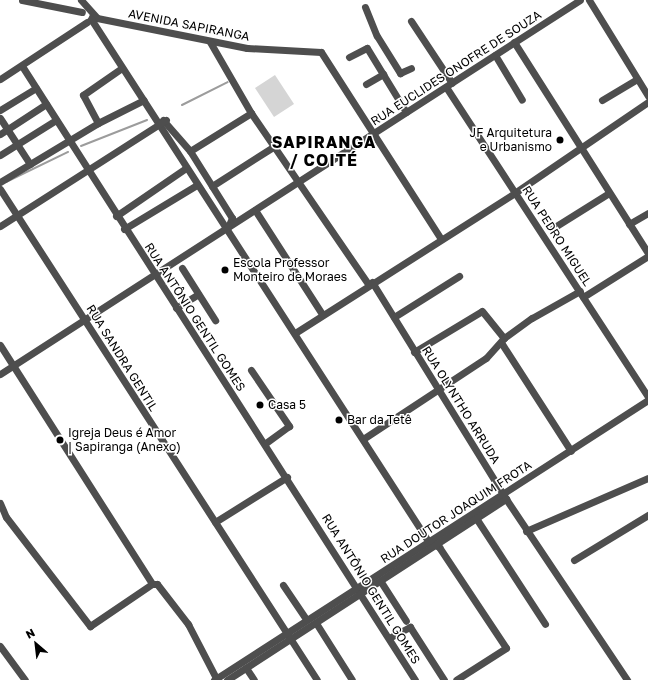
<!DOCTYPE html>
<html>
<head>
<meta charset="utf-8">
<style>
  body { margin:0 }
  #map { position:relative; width:648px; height:680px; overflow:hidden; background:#fff; font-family:"Golos Text",sans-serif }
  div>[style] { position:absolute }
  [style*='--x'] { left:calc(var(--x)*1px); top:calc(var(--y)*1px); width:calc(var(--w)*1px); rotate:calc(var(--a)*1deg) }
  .green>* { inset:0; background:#d5d5d5 }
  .stream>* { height:2px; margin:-1px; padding:0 1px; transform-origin:1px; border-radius:1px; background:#9c9c9c }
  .minor>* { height:7px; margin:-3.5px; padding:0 3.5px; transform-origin:3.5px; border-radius:3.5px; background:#4e4e4e }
  .dots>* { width:11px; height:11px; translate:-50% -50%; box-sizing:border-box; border:2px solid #fff; border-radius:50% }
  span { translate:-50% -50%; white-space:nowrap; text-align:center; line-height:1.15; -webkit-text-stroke:3px #fff; paint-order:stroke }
  .street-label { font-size:12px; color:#000 }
  .poi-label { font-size:12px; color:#000 }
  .right { translate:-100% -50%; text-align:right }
  .left { translate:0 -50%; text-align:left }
  .district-label { font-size:16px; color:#000; font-weight:700; letter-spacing:1px }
  .north { position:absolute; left:16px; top:624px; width:40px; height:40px; -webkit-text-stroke:3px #fff; paint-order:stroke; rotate:332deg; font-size:11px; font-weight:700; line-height:16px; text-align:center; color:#000 }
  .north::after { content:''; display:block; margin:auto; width:14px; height:18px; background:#000; clip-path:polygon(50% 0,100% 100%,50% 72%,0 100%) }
</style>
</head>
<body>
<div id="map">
  <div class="green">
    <i style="clip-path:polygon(275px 75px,294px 104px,274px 117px,255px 88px)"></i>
  </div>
  <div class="stream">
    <i style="--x:182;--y:105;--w:51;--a:-26.6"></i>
    <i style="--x:81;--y:146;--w:71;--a:-21.5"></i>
    <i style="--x:6;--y:182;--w:69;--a:-25.8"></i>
  </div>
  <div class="minor">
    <i style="--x:22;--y:0;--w:61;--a:11.3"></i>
    <i style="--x:81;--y:0;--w:24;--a:48"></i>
    <i style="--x:589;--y:0;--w:113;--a:58.4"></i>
    <i style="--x:365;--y:7;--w:31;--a:68"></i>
    <i style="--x:377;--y:36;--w:44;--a:58.1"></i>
    <i style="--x:400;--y:73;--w:12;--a:-24"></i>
    <i style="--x:92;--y:17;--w:158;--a:11.3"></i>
    <i style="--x:247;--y:48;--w:74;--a:3.1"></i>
    <i style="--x:321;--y:52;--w:222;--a:57.3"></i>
    <i style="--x:91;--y:19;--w:621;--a:57.15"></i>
    <i style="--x:428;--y:541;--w:13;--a:29"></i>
    <i style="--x:439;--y:547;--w:121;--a:56.4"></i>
    <i style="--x:506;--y:648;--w:59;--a:147.4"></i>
    <i style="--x:411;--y:21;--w:74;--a:56.5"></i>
    <i style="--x:210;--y:42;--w:82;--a:60"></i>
    <i style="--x:251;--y:113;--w:207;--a:55.6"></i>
    <i style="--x:514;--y:42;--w:250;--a:57.6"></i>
    <i style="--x:495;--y:55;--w:52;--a:59"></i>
    <i style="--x:349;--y:57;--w:20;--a:-27"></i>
    <i style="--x:367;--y:48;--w:75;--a:58.6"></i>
    <i style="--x:22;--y:66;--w:729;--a:57.38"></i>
    <i style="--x:0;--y:79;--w:104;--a:-33.2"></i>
    <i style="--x:366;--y:84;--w:20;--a:-30"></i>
    <i style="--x:446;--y:87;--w:370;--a:56.9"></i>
    <i style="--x:602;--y:100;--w:41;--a:-31"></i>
    <i style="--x:0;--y:110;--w:42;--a:-31.4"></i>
    <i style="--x:0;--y:118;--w:55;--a:56.9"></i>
    <i style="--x:163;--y:120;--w:41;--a:48.9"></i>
    <i style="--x:190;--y:151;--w:79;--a:57.9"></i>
    <i style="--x:232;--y:218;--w:10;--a:114"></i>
    <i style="--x:98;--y:123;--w:32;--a:-118"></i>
    <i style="--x:83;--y:95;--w:47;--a:-34.7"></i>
    <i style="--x:0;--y:134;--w:55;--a:-33.1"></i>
    <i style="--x:190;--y:151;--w:72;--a:-31.9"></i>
    <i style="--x:0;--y:155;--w:66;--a:-32"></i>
    <i style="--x:0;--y:182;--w:114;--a:-31"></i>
    <i style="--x:98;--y:123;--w:51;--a:-26.6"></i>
    <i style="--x:212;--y:186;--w:72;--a:-32.6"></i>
    <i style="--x:0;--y:189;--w:584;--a:57.15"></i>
    <i style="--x:255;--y:210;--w:124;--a:57.2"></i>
    <i style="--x:116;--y:216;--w:85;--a:-34.4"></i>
    <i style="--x:629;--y:224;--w:22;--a:-30"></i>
    <i style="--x:0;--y:226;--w:197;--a:-32.6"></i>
    <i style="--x:553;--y:228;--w:66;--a:-32"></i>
    <i style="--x:124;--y:229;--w:85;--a:-31.1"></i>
    <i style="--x:182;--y:268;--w:62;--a:57.6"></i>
    <i style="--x:372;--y:282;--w:255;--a:58.3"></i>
    <i style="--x:506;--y:499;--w:218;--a:56.2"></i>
    <i style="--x:583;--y:297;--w:77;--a:-32.2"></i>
    <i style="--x:176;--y:308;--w:26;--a:-32"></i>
    <i style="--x:394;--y:317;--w:77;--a:-32.2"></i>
    <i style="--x:295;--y:333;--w:262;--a:-32.5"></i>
    <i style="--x:516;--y:192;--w:160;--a:-34.3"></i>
    <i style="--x:502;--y:344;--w:127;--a:57.2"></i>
    <i style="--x:0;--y:345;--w:283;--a:57.5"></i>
    <i style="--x:152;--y:584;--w:5;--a:0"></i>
    <i style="--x:157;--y:584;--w:51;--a:52.2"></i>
    <i style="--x:188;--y:624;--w:63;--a:62.6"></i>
    <i style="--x:414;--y:352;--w:79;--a:-31.1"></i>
    <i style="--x:482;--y:311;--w:35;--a:51"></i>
    <i style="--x:251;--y:370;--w:68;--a:55.8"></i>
    <i style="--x:289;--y:426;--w:29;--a:144"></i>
    <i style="--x:0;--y:374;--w:690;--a:-32.82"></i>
    <i style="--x:363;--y:439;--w:147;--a:-33.4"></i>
    <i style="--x:486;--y:358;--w:27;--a:-48"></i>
    <i style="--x:504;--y:338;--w:34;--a:-36"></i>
    <i style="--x:532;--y:318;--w:55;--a:-29.4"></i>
    <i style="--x:0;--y:503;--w:15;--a:67"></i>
    <i style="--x:6;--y:517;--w:138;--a:52.4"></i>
    <i style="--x:90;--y:626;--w:75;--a:-34.1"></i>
    <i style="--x:474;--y:515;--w:130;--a:56.9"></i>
    <i style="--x:215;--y:522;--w:85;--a:-32"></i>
    <i style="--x:526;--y:531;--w:133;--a:-23.5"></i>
    <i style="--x:574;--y:560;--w:87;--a:-31.3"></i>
    <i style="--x:381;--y:582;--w:46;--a:57.3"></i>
    <i style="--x:283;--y:585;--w:41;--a:55.9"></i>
    <i style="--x:316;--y:623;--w:67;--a:57.7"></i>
    <i style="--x:389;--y:638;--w:24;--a:-28"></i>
    <i style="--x:410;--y:627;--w:63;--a:57.3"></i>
    <i style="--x:0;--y:646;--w:42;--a:53.7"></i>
    <i style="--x:246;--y:668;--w:14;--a:56"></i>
    <i style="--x:214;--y:680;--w:516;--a:-32.83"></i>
    <i style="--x:227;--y:680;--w:333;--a:-33"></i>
  </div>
  <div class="dots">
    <i style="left:560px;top:140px;background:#000"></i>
    <i style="left:225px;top:270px;background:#000"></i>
    <i style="left:260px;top:405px;background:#000"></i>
    <i style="left:339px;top:420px;background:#000"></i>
    <i style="left:60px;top:440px;background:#000"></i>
  </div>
  <div class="street-label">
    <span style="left:189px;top:25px;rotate:11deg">AVENIDA SAPIRANGA</span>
    <span style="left:456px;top:68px;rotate:-33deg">RUA EUCLIDES ONOFRE DE SOUZA</span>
    <span style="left:557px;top:236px;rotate:57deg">RUA PEDRO MIGUEL</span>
    <span style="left:195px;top:317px;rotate:57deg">RUA ANTÔNIO GENTIL GOMES</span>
    <span style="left:122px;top:358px;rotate:58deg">RUA SANDRA GENTIL</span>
    <span style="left:461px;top:405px;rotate:58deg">RUA OLYNTHO ARRUDA</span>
    <span style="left:456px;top:512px;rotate:-33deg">RUA DOUTOR JOAQUIM FROTA</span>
    <span style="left:371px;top:589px;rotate:58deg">RUA ANTÔNIO GENTIL GOMES</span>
  </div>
  <div class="poi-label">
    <span class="right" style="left:552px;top:140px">JF Arquitetura<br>e Urbanismo</span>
    <span class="left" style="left:233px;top:270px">Escola Professor<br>Monteiro de Moraes</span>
    <span class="left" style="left:268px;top:405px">Casa 5</span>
    <span class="left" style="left:347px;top:420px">Bar da Tetê</span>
    <span class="left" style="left:68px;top:440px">Igreja Deus é Amor<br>| Sapiranga (Anexo)</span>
  </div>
  <div class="district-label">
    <span style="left:324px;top:151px">SAPIRANGA<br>/ COITÉ</span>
  </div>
  <div class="north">N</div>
</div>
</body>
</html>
